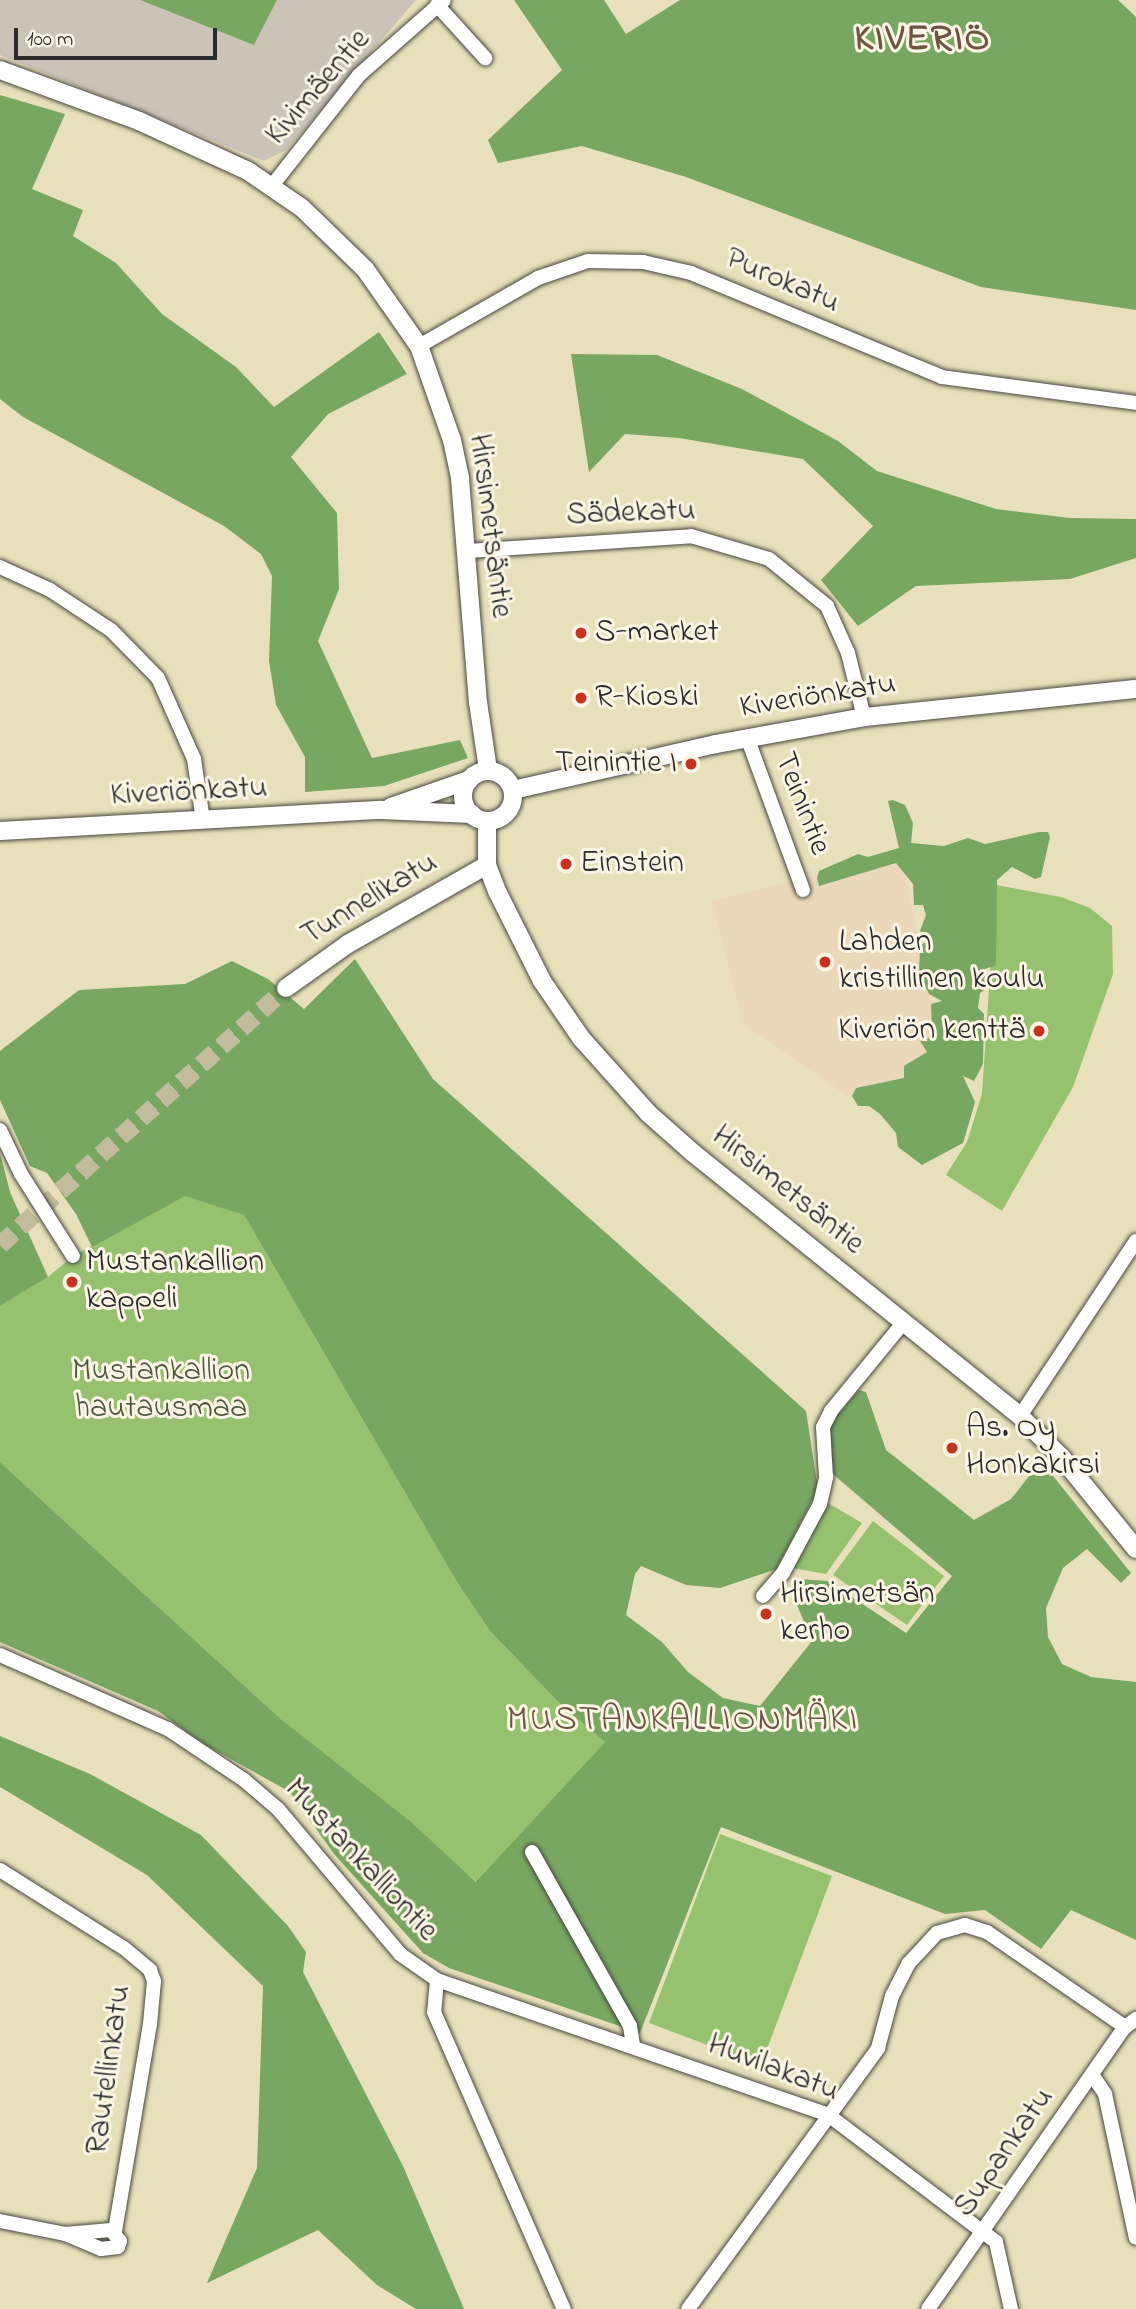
<!DOCTYPE html>
<html>
<head>
<meta charset="utf-8">
<style>
  body { margin:0 }
  #map { position:relative; width:1136px; height:2309px; overflow:hidden; background:#e8e0ba; font-family:"Indie Flower",sans-serif }
  div>[style] { position:absolute }
  [style*='--x'] { left:calc(var(--x)*1px); top:calc(var(--y)*1px); width:calc(var(--w)*1px); rotate:calc(var(--a)*1deg) }
  .built>* { inset:0; background:#ebd8ba }
  .industrial>* { inset:0; background:#cbc3b8 }
  .green>* { inset:0; background:#96c16f }
  .forest>* { inset:0; background:#78a762 }
  .tertiary-tunnel>* { height:18px; margin-top:-9px; transform-origin:0; background:repeating-linear-gradient(90deg,#c2bc9d 0 18px,transparent 0 27px) }
  .roads { filter:drop-shadow(0 0 2px #474640) drop-shadow(0 0 2px #474640) }
  .minor>* { height:14px; margin:-7px; padding:0 7px; transform-origin:7px; border-radius:7px; background:#fff }
  .tertiary>* { height:18px; margin:-9px; padding:0 9px; transform-origin:9px; border-radius:9px; background:#fff }
  .tertiary>.ring { margin:-9px; padding:0; box-sizing:content-box; background:none; border:18px solid #fff; border-radius:50% }
  .dots>* { width:19px; height:19px; translate:-50% -50%; box-sizing:border-box; border:4px solid #fcf5e5; border-radius:50% }
  span { translate:-50% -50%; white-space:nowrap; text-align:center; line-height:1.15; -webkit-text-stroke:6px #fcf5e5; paint-order:stroke }
  .street-label { font-size:32px; color:#2b2b2b }
  .poi-label { font-size:32px; color:#2b2b2b }
  .left { translate:0 -50%; text-align:left }
  .right { translate:-100% -50%; text-align:right }
  .park-label { font-size:32px; color:#4b583f }
  .quarter-label { font-size:35px; color:#6d5543; letter-spacing:2px }
  .district-label { font-size:38px; color:#6d5543; font-weight:700; letter-spacing:2px }
  .scale { position:absolute; left:14px; top:28px; width:203px; height:32px; box-sizing:border-box; border:4px solid #2b2b2b; border-top:0; padding-left:9px; font-size:21px; line-height:24px; white-space:nowrap; color:#2b2b2b; -webkit-text-stroke:5px #fcf5e5; paint-order:stroke }
</style>
</head>
<body>
<div id="map">
  <div class="built">
    <i style="clip-path:polygon(901px 854px,945px 1070px,847px 1096px,744px 1024px,711px 901px)"></i>
  </div>
  <div class="industrial">
    <i style="clip-path:polygon(0 0,140px 0,254px 45px,277px 0,416px 0,286px 150px,264px 161px,0 55px)"></i>
  </div>
  <div class="green">
    <i style="clip-path:polygon(996px 885px,1061px 897px,1090px 908px,1112px 926px,1113px 974px,1073px 1087px,1002px 1211px,946px 1175px,967px 1142px,982px 1094px)"></i>
    <i style="clip-path:polygon(185px 1195px,244px 1215px,458px 1584px,490px 1631px,555px 1699px,606px 1741px,477px 1882px,282px 1720px,0 1462px,0 1306px,48px 1277px,73px 1256px)"></i>
    <i style="clip-path:polygon(828px 1503px,862px 1523px,826px 1574px,792px 1568px)"></i>
    <i style="clip-path:polygon(873px 1521px,944px 1576px,907px 1625px,833px 1575px)"></i>
    <i style="clip-path:polygon(720px 1834px,832px 1876px,761px 2065px,649px 2023px)"></i>
  </div>
  <div class="forest">
    <i style="clip-path:polygon(140px 0,277px 0,254px 45px)"></i>
    <i style="clip-path:polygon(514px 0,604px 0,626px 34px,680px 0,1118px 0,1136px 17px,1136px 310px,981px 287px,686px 177px,582px 146px,498px 163px,488px 140px,562px 70px)"></i>
    <i style="clip-path:polygon(0 95px,65px 114px,32px 189px,83px 210px,73px 236px,116px 263px,162px 314px,236px 367px,274px 407px,379px 332px,407px 374px,328px 414px,291px 457px,337px 513px,339px 589px,318px 641px,372px 758px,460px 740px,468px 758px,384px 786px,305px 792px,305px 757px,276px 705px,269px 661px,272px 576px,261px 554px,224px 526px,23px 417px,0 399px)"></i>
    <i style="clip-path:polygon(571px 354px,657px 355px,742px 389px,838px 441px,877px 471px,996px 509px,1070px 518px,1136px 519px,1136px 558px,1070px 579px,916px 586px,858px 626px,821px 580px,873px 526px,803px 459px,679px 438px,625px 434px,589px 472px)"></i>
    <i style="clip-path:polygon(893px 800px,905px 805px,913px 823px,911px 843px,944px 846px,968px 838px,985px 844px,1039px 832px,1048px 832px,1050px 837px,1041px 877px,1035px 879px,1012px 867px,997px 880px,996px 965px,985px 969px,986px 989px,980px 993px,978px 1008px,984px 1014px,983px 1064px,974px 1081px,963px 1076px,975px 1102px,969px 1123px,963px 1143px,922px 1165px,898px 1147px,896px 1133px,880px 1114px,869px 1106px,858px 1106px,852px 1096px,856px 1088px,904px 1078px,904px 1066px,927px 1052px,920px 1041px,929px 1038px,932px 1030px,931px 1004px,942px 1001px,929px 994px,919px 974px,920px 946px,931px 938px,920px 931px,926px 915px,923px 905px,914px 905px,913px 884px,896px 863px,819px 886px,817px 878px,819px 871px,858px 854px,868px 857px,899px 848px,888px 801px)"></i>
    <i style="clip-path:polygon(355px 959px,433px 1079px,806px 1411px,818px 1489px,777px 1569px,720px 1588px,686px 1585px,641px 1566px,635px 1574px,626px 1615px,662px 1642px,688px 1672px,723px 1698px,760px 1706px,812px 1641px,790px 1588px,797px 1579px,828px 1581px,906px 1633px,952px 1576px,834px 1475px,826px 1454px,826px 1428px,859px 1390px,866px 1392px,886px 1450px,974px 1520px,1011px 1499px,1041px 1461px,1131px 1573px,1121px 1583px,1087px 1549px,1063px 1568px,1046px 1608px,1048px 1637px,1062px 1664px,1091px 1677px,1136px 1682px,1136px 1940px,1071px 1910px,1041px 1949px,985px 1910px,945px 1914px,721px 1827px,640px 2033px,449px 1968px,423px 1953px,334px 1854px,290px 1792px,202px 1743px,158px 1711px,0 1642px,0 1462px,282px 1720px,411px 1822px,476px 1882px,605px 1742px,555px 1699px,490px 1631px,458px 1584px,244px 1215px,185px 1196px,92px 1247px,76px 1214px,47px 1173px,30px 1166px,0 1100px,0 1051px,79px 990px,185px 984px,232px 961px,268px 979px,304px 1009px)"></i>
    <i style="clip-path:polygon(0 1153px,10px 1192px,48px 1277px,0 1306px)"></i>
    <i style="clip-path:polygon(0 1736px,90px 1774px,201px 1835px,288px 1926px,306px 1952px,303px 1972px,403px 2166px,464px 2309px,416px 2309px,377px 2285px,318px 2230px,207px 2283px,257px 2168px,263px 1986px,147px 1875px,0 1787px)"></i>
  </div>
  <div class="tertiary-tunnel">
    <i style="--x:0;--y:1245;--w:385;--a:-41.9"></i>
  </div>
  <div class="roads">
    <div class="minor">
      <i style="--x:437;--y:5;--w:72;--a:47.8"></i>
      <i style="--x:271;--y:187;--w:142;--a:-51.8"></i>
      <i style="--x:359;--y:75;--w:113;--a:-41.4"></i>
      <i style="--x:419;--y:346;--w:137;--a:-29.7"></i>
      <i style="--x:538;--y:278;--w:53;--a:-18.8"></i>
      <i style="--x:588;--y:261;--w:55;--a:1"></i>
      <i style="--x:643;--y:262;--w:49;--a:12.9"></i>
      <i style="--x:691;--y:273;--w:272;--a:22.5"></i>
      <i style="--x:942;--y:377;--w:196;--a:7.6"></i>
      <i style="--x:468;--y:551;--w:224;--a:-3.8"></i>
      <i style="--x:691;--y:536;--w:81;--a:16.4"></i>
      <i style="--x:769;--y:559;--w:75;--a:39"></i>
      <i style="--x:827;--y:606;--w:51;--a:65.9"></i>
      <i style="--x:848;--y:653;--w:66;--a:76"></i>
      <i style="--x:0;--y:567;--w:55;--a:24.7"></i>
      <i style="--x:50;--y:590;--w:73;--a:33.3"></i>
      <i style="--x:111;--y:630;--w:67;--a:45.6"></i>
      <i style="--x:158;--y:678;--w:89;--a:66"></i>
      <i style="--x:194;--y:759;--w:63;--a:81.7"></i>
      <i style="--x:747;--y:737;--w:163;--a:69.9"></i>
      <i style="--x:0;--y:1130;--w:49;--a:64.5"></i>
      <i style="--x:21;--y:1174;--w:97;--a:57.6"></i>
      <i style="--x:1020;--y:1416;--w:210;--a:-56.5"></i>
      <i style="--x:763;--y:1596;--w:30;--a:-49"></i>
      <i style="--x:783;--y:1573;--w:78;--a:-61.8"></i>
      <i style="--x:820;--y:1504;--w:28;--a:-77"></i>
      <i style="--x:826;--y:1477;--w:50;--a:-93.4"></i>
      <i style="--x:823;--y:1427;--w:18;--a:-63"></i>
      <i style="--x:831;--y:1411;--w:114;--a:-50.7"></i>
      <i style="--x:0;--y:1655;--w:184;--a:23.8"></i>
      <i style="--x:168;--y:1729;--w:92;--a:33.9"></i>
      <i style="--x:244;--y:1780;--w:45;--a:40.5"></i>
      <i style="--x:278;--y:1809;--w:189;--a:49.9"></i>
      <i style="--x:400;--y:1954;--w:45;--a:35.1"></i>
      <i style="--x:437;--y:1980;--w:412;--a:19"></i>
      <i style="--x:827;--y:2114;--w:212;--a:37.1"></i>
      <i style="--x:996;--y:2242;--w:69;--a:77.4"></i>
      <i style="--x:532;--y:1852;--w:200;--a:60.6"></i>
      <i style="--x:630;--y:2026;--w:20;--a:81"></i>
      <i style="--x:0;--y:1870;--w:146;--a:32.2"></i>
      <i style="--x:124;--y:1948;--w:34;--a:40"></i>
      <i style="--x:150;--y:1970;--w:12;--a:70"></i>
      <i style="--x:154;--y:1981;--w:43;--a:95.3"></i>
      <i style="--x:150;--y:2024;--w:209;--a:99.6"></i>
      <i style="--x:437;--y:1980;--w:32;--a:95"></i>
      <i style="--x:434;--y:2012;--w:324;--a:66.4"></i>
      <i style="--x:1093;--y:2076;--w:22;--a:56"></i>
      <i style="--x:1105;--y:2094;--w:147;--a:77.9"></i>
      <i style="--x:0;--y:2221;--w:66;--a:11.3"></i>
      <i style="--x:65;--y:2234;--w:46;--a:-5"></i>
      <i style="--x:111;--y:2230;--w:14;--a:51"></i>
      <i style="--x:120;--y:2241;--w:6;--a:108"></i>
      <i style="--x:118;--y:2247;--w:17;--a:173"></i>
      <i style="--x:101;--y:2249;--w:39;--a:-157"></i>
      <i style="--x:688;--y:2309;--w:323;--a:-53.9"></i>
      <i style="--x:878;--y:2048;--w:54;--a:-74.9"></i>
      <i style="--x:892;--y:1996;--w:37;--a:-63"></i>
      <i style="--x:909;--y:1963;--w:41;--a:-47"></i>
      <i style="--x:937;--y:1933;--w:29;--a:-16"></i>
      <i style="--x:965;--y:1925;--w:23;--a:18"></i>
      <i style="--x:987;--y:1932;--w:168;--a:34.5"></i>
      <i style="--x:928;--y:2309;--w:344;--a:-55.1"></i>
      <i style="--x:1125;--y:2027;--w:14;--a:-36"></i>
    </div>
    <div class="tertiary">
      <i style="--x:0;--y:70;--w:148;--a:20.1"></i>
      <i style="--x:139;--y:121;--w:120;--a:24.6"></i>
      <i style="--x:248;--y:171;--w:65;--a:34.4"></i>
      <i style="--x:302;--y:208;--w:88;--a:44.1"></i>
      <i style="--x:365;--y:269;--w:94;--a:55"></i>
      <i style="--x:419;--y:346;--w:100;--a:70.7"></i>
      <i style="--x:452;--y:440;--w:40;--a:78"></i>
      <i style="--x:460;--y:479;--w:224;--a:85.4"></i>
      <i style="--x:478;--y:702;--w:69;--a:81.6"></i>
      <i class="ring" style="left:463px;top:771px;width:32px;height:32px"></i>
      <i style="--x:513;--y:790;--w:208;--a:-12.8"></i>
      <i style="--x:716;--y:744;--w:150;--a:-10.3"></i>
      <i style="--x:864;--y:717;--w:273;--a:-5.9"></i>
      <i style="--x:391;--y:807;--w:83;--a:-19.1"></i>
      <i style="--x:487;--y:821;--w:44;--a:90"></i>
      <i style="--x:487;--y:865;--w:30;--a:69"></i>
      <i style="--x:498;--y:893;--w:98;--a:63.4"></i>
      <i style="--x:542;--y:981;--w:69;--a:55.6"></i>
      <i style="--x:581;--y:1038;--w:101;--a:48.2"></i>
      <i style="--x:648;--y:1113;--w:60;--a:41.6"></i>
      <i style="--x:693;--y:1153;--w:420;--a:38.8"></i>
      <i style="--x:1020;--y:1416;--w:59;--a:45"></i>
      <i style="--x:1062;--y:1458;--w:117;--a:50.9"></i>
      <i style="--x:0;--y:831;--w:382;--a:-3.2"></i>
      <i style="--x:381;--y:810;--w:91;--a:2.5"></i>
      <i style="--x:286;--y:988;--w:76;--a:-35.4"></i>
      <i style="--x:348;--y:944;--w:160;--a:-29.6"></i>
    </div>
  </div>
  <div class="dots">
    <i style="left:581px;top:633px;background:#c8321e"></i>
    <i style="left:581px;top:698px;background:#c8321e"></i>
    <i style="left:691px;top:764px;background:#c8321e"></i>
    <i style="left:566px;top:864px;background:#c8321e"></i>
    <i style="left:825px;top:962px;background:#c8321e"></i>
    <i style="left:1039px;top:1031px;background:#c8321e"></i>
    <i style="left:72px;top:1282px;background:#c8321e"></i>
    <i style="left:952px;top:1448px;background:#c8321e"></i>
    <i style="left:766px;top:1614px;background:#c8321e"></i>
  </div>
  <div class="street-label">
    <span style="left:319px;top:88px;rotate:-49deg">Kivimäentie</span>
    <span style="left:782px;top:282px;rotate:23deg">Purokatu</span>
    <span style="left:631px;top:514px;rotate:-2deg">Sädekatu</span>
    <span style="left:489px;top:526px;rotate:83deg">Hirsimetsäntie</span>
    <span style="left:818px;top:697px;rotate:-9deg">Kiveriönkatu</span>
    <span style="left:189px;top:793px;rotate:-3deg">Kiveriönkatu</span>
    <span style="left:801px;top:804px;rotate:69deg">Teinintie</span>
    <span style="left:370px;top:900px;rotate:-31deg">Tunnelikatu</span>
    <span style="left:787px;top:1191px;rotate:39deg">Hirsimetsäntie</span>
    <span style="left:360px;top:1861px;rotate:47deg">Mustankalliontie</span>
    <span style="left:773px;top:2069px;rotate:21deg">Huvilakatu</span>
    <span style="left:110px;top:2070px;rotate:-82deg">Rautellinkatu</span>
    <span style="left:1005px;top:2153px;rotate:-55deg">Supankatu</span>
  </div>
  <div class="poi-label">
    <span class="left" style="left:595px;top:633px">S-market</span>
    <span class="left" style="left:595px;top:698px">R-Kioski</span>
    <span class="right" style="left:677px;top:764px">Teinintie I</span>
    <span class="left" style="left:580px;top:864px">Einstein</span>
    <span class="left" style="left:839px;top:962px">Lahden<br>kristillinen koulu</span>
    <span class="right" style="left:1025px;top:1031px">Kiveriön kenttä</span>
    <span class="left" style="left:86px;top:1282px">Mustankallion<br>kappeli</span>
    <span class="left" style="left:966px;top:1448px">As. Oy<br>Honkakirsi</span>
    <span class="left" style="left:780px;top:1614px">Hirsimetsän<br>kerho</span>
  </div>
  <div class="park-label">
    <span style="left:161px;top:1391px">Mustankallion<br>hautausmaa</span>
  </div>
  <div class="quarter-label">
    <span style="left:683px;top:1721px">MUSTANKALLIONMÄKI</span>
  </div>
  <div class="district-label">
    <span style="left:923px;top:41px">KIVERIÖ</span>
  </div>
  <div class="scale">100 m</div>
</div>
</body>
</html>
